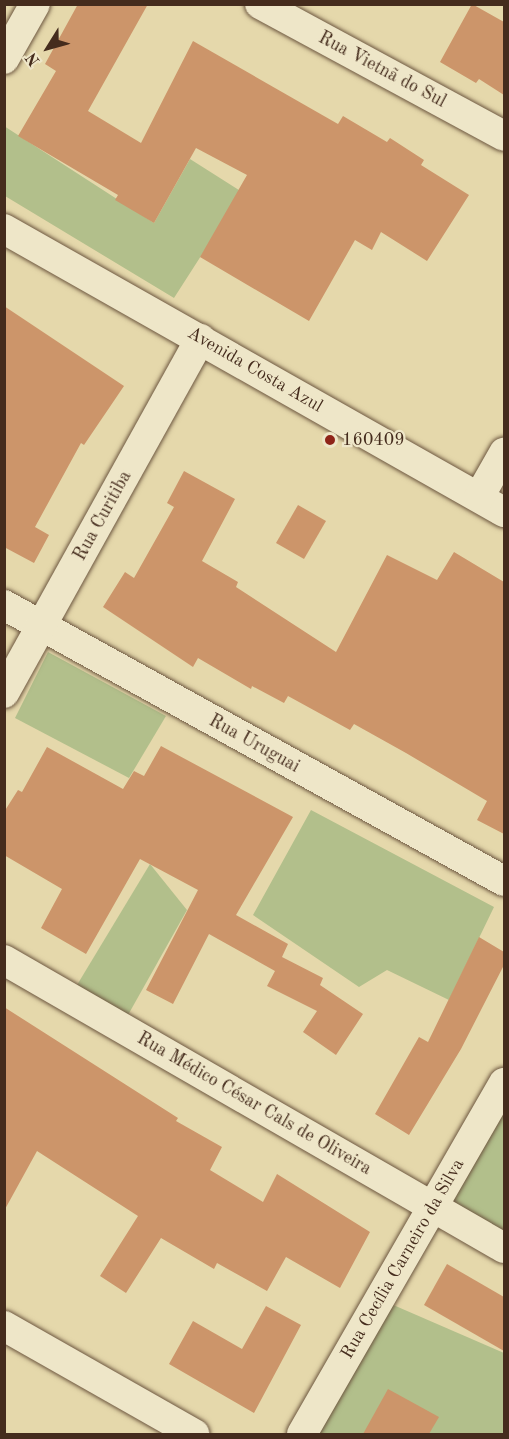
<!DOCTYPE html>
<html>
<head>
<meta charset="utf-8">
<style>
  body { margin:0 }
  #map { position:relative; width:509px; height:1439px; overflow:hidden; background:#e5d8ab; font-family:"Old Standard TT",serif }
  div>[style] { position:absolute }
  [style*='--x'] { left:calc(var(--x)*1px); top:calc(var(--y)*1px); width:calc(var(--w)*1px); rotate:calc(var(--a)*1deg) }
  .green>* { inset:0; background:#b2bf8b }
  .building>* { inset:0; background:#cc956a }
  .roads { filter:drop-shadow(0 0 2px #6d5740) drop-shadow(0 0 2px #6d5740) }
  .minor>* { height:30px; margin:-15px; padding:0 15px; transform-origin:15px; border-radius:15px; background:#eee6c8 }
  .dots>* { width:16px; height:16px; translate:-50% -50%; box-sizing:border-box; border:3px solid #eee6c8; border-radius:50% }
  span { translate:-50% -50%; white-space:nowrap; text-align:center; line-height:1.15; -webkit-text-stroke:4.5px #eee6c8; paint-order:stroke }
  .street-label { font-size:18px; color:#452c1d }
  .poi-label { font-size:18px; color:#452c1d }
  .left { translate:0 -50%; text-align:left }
  .frame { position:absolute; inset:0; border:6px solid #452c1d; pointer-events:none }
  .north { position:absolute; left:18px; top:18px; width:60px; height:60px; -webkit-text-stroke:4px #eee6c8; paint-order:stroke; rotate:233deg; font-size:16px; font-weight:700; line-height:24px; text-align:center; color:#452c1d }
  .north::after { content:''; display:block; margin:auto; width:21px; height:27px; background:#452c1d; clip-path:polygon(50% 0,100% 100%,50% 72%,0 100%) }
</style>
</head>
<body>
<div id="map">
  <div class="green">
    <i style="clip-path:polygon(4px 126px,154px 223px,190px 159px,242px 192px,174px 298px,5px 196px)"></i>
    <i style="clip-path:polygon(48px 652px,166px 716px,129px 778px,15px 718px)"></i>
    <i style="clip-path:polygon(311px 810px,494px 907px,449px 1000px,387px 970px,359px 987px,253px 915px)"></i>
    <i style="clip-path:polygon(150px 864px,187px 910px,128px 1015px,77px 985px)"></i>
    <i style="clip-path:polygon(504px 1113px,504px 1232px,452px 1203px)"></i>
    <i style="clip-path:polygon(391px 1304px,504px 1353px,504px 1434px,317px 1434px)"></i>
  </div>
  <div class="building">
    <i style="clip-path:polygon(78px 4px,148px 4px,88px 111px,141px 143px,193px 41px,338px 124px,343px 116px,387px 142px,390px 138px,424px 160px,421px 165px,469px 195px,427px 261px,381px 232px,372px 250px,355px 240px,309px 321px,200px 257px,247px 175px,196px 148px,154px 223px,115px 200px,118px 195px,18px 136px,56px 71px,45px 64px)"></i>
    <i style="clip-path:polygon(472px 4px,504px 22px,504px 95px,479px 79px,476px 83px,440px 62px)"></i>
    <i style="clip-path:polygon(4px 306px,124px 386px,84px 445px,81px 443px,35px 527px,49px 535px,34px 563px,4px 547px)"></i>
    <i style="clip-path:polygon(184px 471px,235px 499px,202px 561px,238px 582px,236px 587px,336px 652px,387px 555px,437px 580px,454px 552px,504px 582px,504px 834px,477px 820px,487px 801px,406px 753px,354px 724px,350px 730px,288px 696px,284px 703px,252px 686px,251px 689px,198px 658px,193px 667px,103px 607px,125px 572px,134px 578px,174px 507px,167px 503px)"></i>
    <i style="clip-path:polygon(298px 505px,326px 521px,304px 559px,276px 543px)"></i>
    <i style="clip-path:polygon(161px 746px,293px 817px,236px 915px,288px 944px,282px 957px,323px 978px,320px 985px,363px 1014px,336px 1055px,303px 1032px,317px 1011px,267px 986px,275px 971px,209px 934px,173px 1004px,146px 990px,198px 890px,140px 859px,86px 954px,41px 928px,62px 889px,4px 855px,4px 812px,18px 790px,22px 792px,47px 747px,123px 789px,134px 771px,144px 776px)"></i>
    <i style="clip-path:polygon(479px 937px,504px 952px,504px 965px,461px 1049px,409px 1135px,375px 1114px,419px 1037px,428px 1042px)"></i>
    <i style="clip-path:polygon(4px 1007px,178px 1118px,176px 1121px,222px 1147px,210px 1170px,263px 1202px,277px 1174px,370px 1232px,340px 1288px,286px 1257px,267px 1291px,217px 1263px,214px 1269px,161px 1238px,126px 1293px,100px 1276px,138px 1216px,37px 1151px,4px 1211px)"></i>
    <i style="clip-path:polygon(447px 1264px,504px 1297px,504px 1351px,424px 1305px)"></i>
    <i style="clip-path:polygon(266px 1306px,301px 1325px,254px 1413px,169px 1364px,193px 1321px,242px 1349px)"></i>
    <i style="clip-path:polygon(388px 1389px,439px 1417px,429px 1434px,363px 1434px)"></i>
  </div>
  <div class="roads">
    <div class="minor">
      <i style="--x:260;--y:4;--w:277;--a:28.4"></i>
      <i style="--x:4;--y:59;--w:63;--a:-60.6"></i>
      <i style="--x:4;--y:229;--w:575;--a:29.51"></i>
      <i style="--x:479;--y:497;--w:51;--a:-60.4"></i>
      <i style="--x:4;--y:605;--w:571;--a:28.9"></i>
      <i style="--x:4;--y:693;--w:405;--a:-61"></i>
      <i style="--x:4;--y:960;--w:577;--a:29.94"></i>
      <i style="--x:4;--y:1326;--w:219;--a:29.6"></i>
      <i style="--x:302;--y:1434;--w:405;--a:-60.1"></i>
    </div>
  </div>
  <div class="dots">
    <i style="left:330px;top:440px;background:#8f2418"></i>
  </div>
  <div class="street-label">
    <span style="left:382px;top:70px;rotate:28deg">Rua Vietnã do Sul</span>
    <span style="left:255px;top:370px;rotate:30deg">Avenida Costa Azul</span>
    <span style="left:103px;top:516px;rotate:-61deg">Rua Curitiba</span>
    <span style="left:254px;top:744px;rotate:29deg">Rua Uruguai</span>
    <span style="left:254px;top:1104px;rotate:30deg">Rua Médico César Cals de Oliveira</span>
    <span style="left:403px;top:1259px;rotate:-60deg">Rua Cecília Carneiro da Silva</span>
  </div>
  <div class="poi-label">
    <span class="left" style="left:342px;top:440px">160409</span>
  </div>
  <div class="frame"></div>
  <div class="north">N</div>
</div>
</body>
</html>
